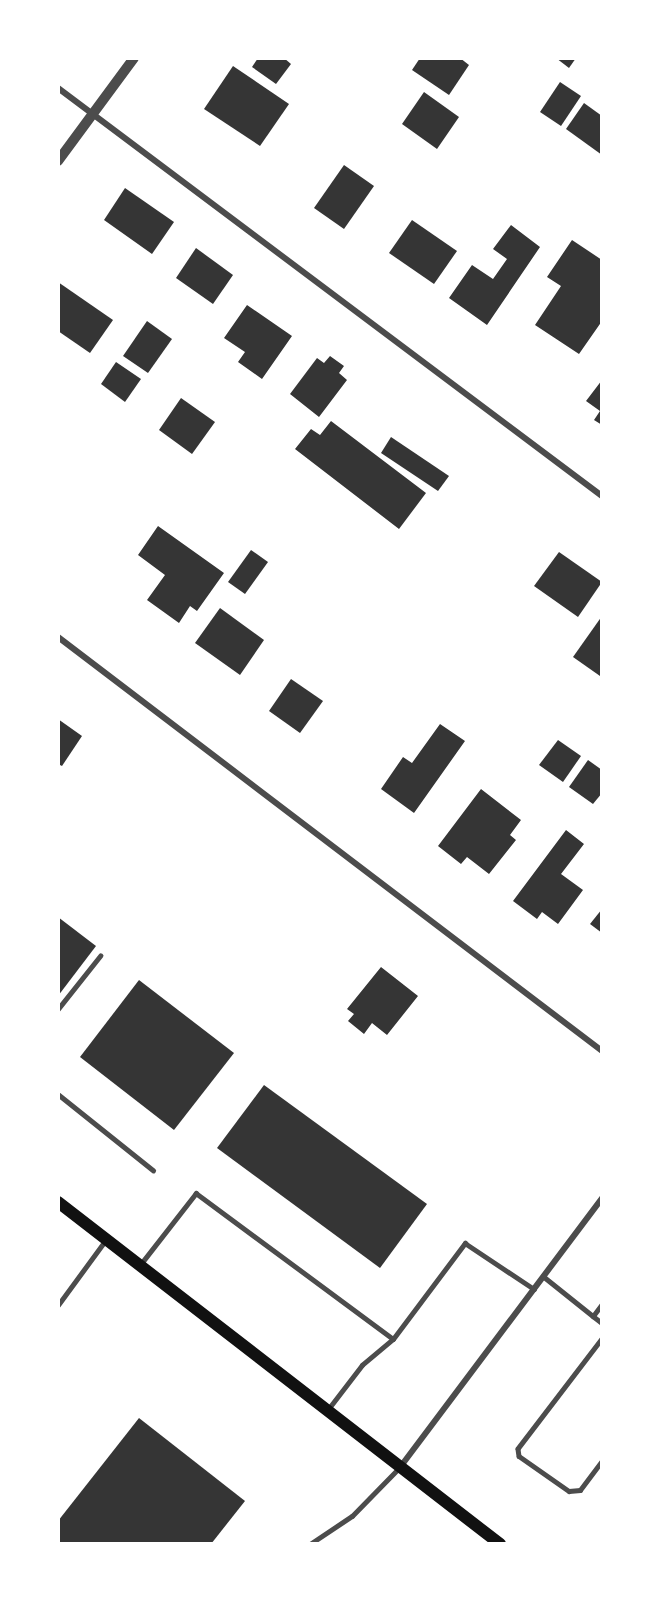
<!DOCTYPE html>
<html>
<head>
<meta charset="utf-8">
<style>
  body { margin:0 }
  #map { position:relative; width:660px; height:1602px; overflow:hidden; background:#fff; font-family:"Roboto Serif",serif }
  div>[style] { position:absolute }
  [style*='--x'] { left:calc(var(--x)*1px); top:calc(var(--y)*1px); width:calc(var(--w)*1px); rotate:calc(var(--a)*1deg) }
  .building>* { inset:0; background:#353535 }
  .service>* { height:4.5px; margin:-2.25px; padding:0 2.25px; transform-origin:2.25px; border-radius:2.25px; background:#4c4c4c }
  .minor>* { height:6px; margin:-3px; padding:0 3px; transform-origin:3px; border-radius:3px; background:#4c4c4c }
  .tertiary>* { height:10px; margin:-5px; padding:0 5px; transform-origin:5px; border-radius:5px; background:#4c4c4c }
  .secondary>* { height:12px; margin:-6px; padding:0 6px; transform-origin:6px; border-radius:6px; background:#111 }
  span { translate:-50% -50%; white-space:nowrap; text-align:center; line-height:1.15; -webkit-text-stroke:4.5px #fff; paint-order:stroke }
  .frame { position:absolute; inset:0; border:60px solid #fff; pointer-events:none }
</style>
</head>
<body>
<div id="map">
  <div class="building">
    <i style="clip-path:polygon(258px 58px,284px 58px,291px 64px,276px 84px,252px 67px)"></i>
    <i style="clip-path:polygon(420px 58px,460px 58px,469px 65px,449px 95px,412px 70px)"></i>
    <i style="clip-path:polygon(556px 58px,576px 58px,569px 68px)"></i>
    <i style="clip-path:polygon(233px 66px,289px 104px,260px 146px,204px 109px)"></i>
    <i style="clip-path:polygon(560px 82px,581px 96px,561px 126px,540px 112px)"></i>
    <i style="clip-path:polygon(424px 92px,459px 117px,437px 149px,402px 124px)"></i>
    <i style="clip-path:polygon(584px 103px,602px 116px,602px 155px,566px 129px)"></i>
    <i style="clip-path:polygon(344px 165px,374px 186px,344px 229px,314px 208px)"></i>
    <i style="clip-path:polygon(125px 188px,174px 222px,152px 254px,104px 220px)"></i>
    <i style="clip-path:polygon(412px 220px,457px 251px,434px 284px,389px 253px)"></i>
    <i style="clip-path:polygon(511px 225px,540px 247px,487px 325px,449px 298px,472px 265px,493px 279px,507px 259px,493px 249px)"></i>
    <i style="clip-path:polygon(572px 240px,602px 260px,602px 321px,579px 354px,535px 325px,561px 286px,547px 277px)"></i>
    <i style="clip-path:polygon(196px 248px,233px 275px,213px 304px,176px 278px)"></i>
    <i style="clip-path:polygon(58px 282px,113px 320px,90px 353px,58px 331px)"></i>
    <i style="clip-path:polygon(247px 305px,292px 336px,262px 379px,238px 362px,245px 352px,224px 338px)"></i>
    <i style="clip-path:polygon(147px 321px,172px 339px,148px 373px,123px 356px)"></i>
    <i style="clip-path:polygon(330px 356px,344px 366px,339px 373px,347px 380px,319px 417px,290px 394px,317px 358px,324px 363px)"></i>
    <i style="clip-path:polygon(116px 362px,141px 379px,125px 402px,101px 384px)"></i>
    <i style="clip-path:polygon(602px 380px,602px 425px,594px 420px,600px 411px,586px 401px)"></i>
    <i style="clip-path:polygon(181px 398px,215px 422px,192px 454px,159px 430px)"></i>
    <i style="clip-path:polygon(331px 421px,426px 493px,399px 529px,295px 449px,311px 429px,320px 435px)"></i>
    <i style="clip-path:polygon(391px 437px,449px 476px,438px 491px,381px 453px)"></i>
    <i style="clip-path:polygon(158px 526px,224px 573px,197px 611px,190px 606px,179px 623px,147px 600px,165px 575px,138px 555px)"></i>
    <i style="clip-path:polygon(251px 550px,268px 562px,245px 594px,228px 582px)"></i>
    <i style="clip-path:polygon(559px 552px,602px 582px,578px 617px,534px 586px)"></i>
    <i style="clip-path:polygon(220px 608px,264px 640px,240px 675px,195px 643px)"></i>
    <i style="clip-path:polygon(602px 616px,602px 674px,600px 676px,573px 657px)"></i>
    <i style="clip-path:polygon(291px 679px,323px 701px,300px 733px,269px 711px)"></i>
    <i style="clip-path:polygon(58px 719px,82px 736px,62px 766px,58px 764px)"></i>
    <i style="clip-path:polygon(440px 724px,465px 741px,414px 813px,381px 789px,403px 757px,412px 763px)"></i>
    <i style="clip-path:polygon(558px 740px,581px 756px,563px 782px,539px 765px)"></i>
    <i style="clip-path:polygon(588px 760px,602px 770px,602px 793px,593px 804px,569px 787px)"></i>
    <i style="clip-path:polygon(481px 789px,521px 820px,510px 835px,516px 840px,489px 874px,467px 857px,461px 864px,438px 846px)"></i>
    <i style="clip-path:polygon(566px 830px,584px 844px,561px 874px,583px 890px,558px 924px,542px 912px,537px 919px,513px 901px)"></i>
    <i style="clip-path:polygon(602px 909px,602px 933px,590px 924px)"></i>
    <i style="clip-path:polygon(58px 917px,96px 946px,58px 996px)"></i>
    <i style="clip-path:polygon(381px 967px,418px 996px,387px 1035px,372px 1023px,364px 1034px,348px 1021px,354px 1014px,347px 1009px)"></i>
    <i style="clip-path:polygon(139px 980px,234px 1053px,174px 1130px,80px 1057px)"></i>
    <i style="clip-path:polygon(264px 1085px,427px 1204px,380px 1268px,217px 1148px)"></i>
    <i style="clip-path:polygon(139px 1418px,245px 1501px,211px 1544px,58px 1544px,58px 1521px)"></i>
  </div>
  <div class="service">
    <i style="--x:58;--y:1009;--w:68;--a:-51.6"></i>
    <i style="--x:58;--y:1094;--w:122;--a:38.7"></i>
    <i style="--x:140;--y:1265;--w:91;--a:-52.1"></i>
    <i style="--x:196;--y:1193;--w:245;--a:36.5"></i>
    <i style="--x:543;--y:1276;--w:64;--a:38.7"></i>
    <i style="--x:593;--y:1316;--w:15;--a:-53"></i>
    <i style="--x:58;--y:1305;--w:79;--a:-53.7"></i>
    <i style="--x:593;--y:1316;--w:11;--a:38"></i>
    <i style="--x:602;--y:1339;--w:138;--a:127.4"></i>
    <i style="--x:518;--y:1449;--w:7;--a:82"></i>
    <i style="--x:519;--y:1456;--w:61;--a:35"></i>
    <i style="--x:569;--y:1491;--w:11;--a:-5"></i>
    <i style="--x:580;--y:1490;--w:36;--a:-53"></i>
    <i style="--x:329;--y:1408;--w:54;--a:-52.5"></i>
    <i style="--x:362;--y:1365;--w:40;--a:-40"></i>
    <i style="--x:393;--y:1339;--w:120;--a:-53.1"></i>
    <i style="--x:465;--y:1243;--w:83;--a:33.7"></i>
    <i style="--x:310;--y:1544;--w:50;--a:-33.7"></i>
    <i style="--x:352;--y:1516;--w:69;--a:-45.6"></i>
  </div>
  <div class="minor">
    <i style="--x:58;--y:88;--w:680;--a:36.87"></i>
    <i style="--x:58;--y:637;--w:684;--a:37.27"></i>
    <i style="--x:401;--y:1466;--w:335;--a:-53.1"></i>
  </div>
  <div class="tertiary">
    <i style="--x:58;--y:161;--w:128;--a:-53.6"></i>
  </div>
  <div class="secondary">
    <i style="--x:58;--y:1202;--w:559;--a:37.73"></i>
  </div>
  <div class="frame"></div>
</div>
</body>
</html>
